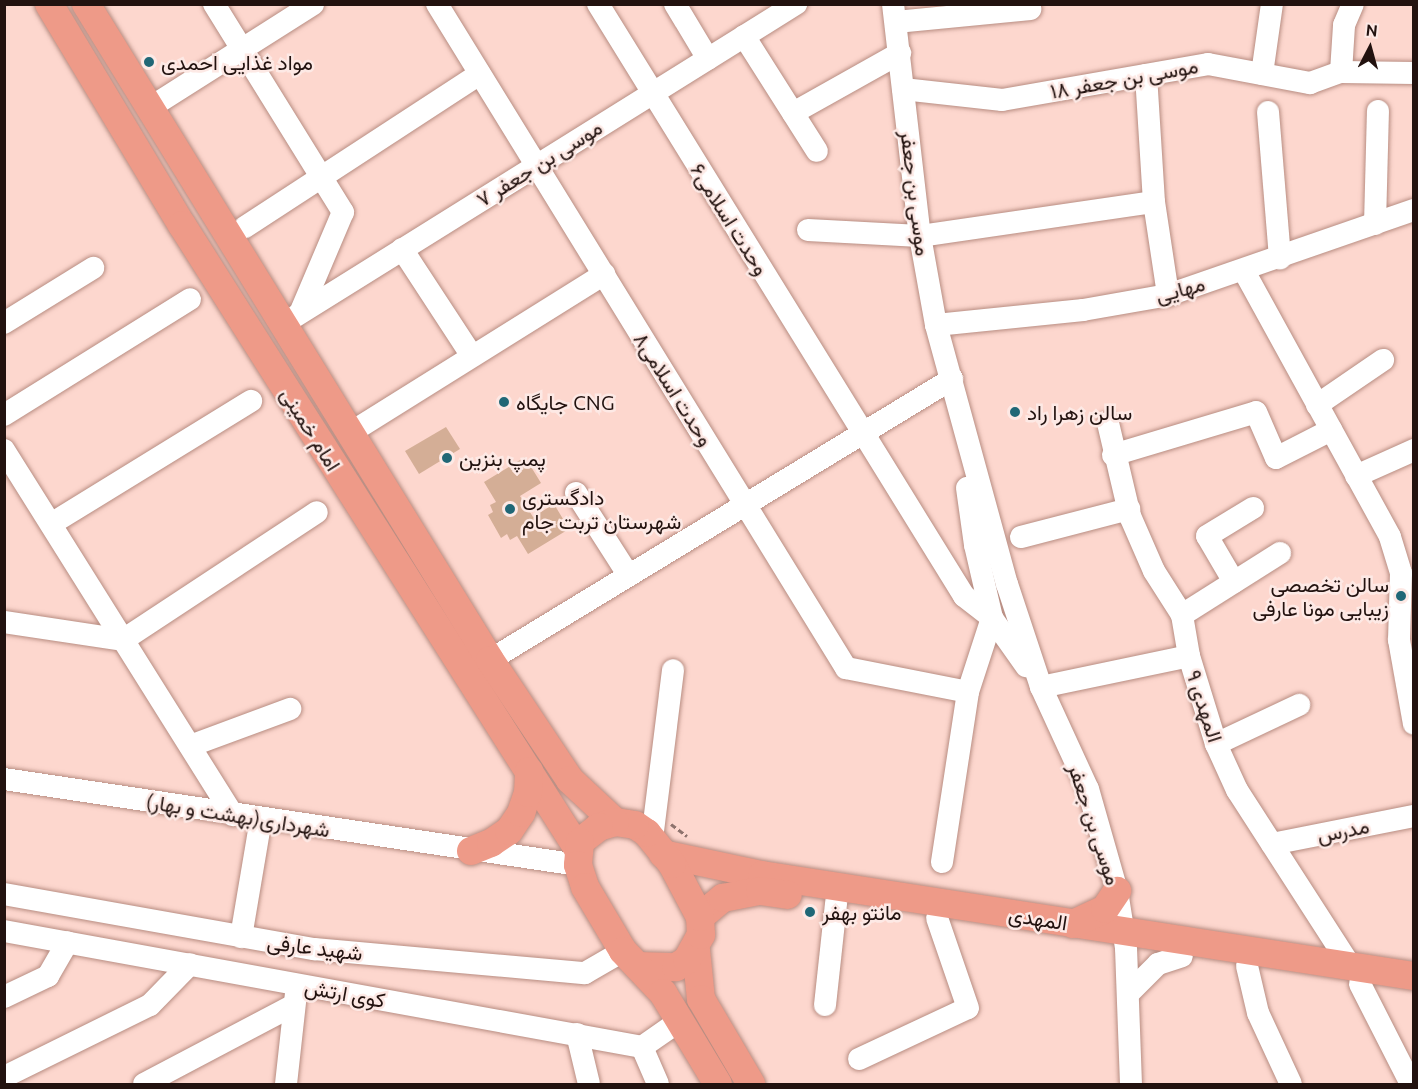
<!DOCTYPE html>
<html>
<head>
<meta charset="utf-8">
<style>
  body { margin:0 }
  #map { position:relative; width:1418px; height:1089px; overflow:hidden; background:#fdd7ce; font-family:Ubuntu,Vazirmatn,sans-serif }
  div>[style] { position:absolute }
  [style*='--x'] { left:calc(var(--x)*1px); top:calc(var(--y)*1px); width:calc(var(--w)*1px); rotate:calc(var(--a)*1deg) }
  .building>* { inset:0; background:#d4ae96 }
  .path>* { height:3px; margin-top:-1.5px; transform-origin:0; background:repeating-linear-gradient(90deg,#8e736d 0 6px,transparent 0 9px) }
  .roads { filter:drop-shadow(0 0 2px #b88d82) drop-shadow(0 0 2px #b88d82) }
  .minor>* { height:22px; margin:-11px; padding:0 11px; transform-origin:11px; border-radius:11px; background:#fff }
  .major>* { height:28px; margin:-14px; padding:0 14px; transform-origin:14px; border-radius:14px; background:#ee9a88 }
  .dots>* { width:16px; height:16px; translate:-50% -50%; box-sizing:border-box; border:3px solid #fde9e5; border-radius:50% }
  span { translate:-50% -50%; white-space:nowrap; text-align:center; line-height:1.15; -webkit-text-stroke:5px #fde9e5; paint-order:stroke }
  .poi-label { font-size:21px; color:#22120f }
  .left { translate:0 -50%; text-align:left }
  .right { translate:-100% -50%; text-align:right }
  .street-label { font-size:21px; color:#22120f }
  .frame { position:absolute; inset:0; border:6px solid #22120f; pointer-events:none }
  .north { position:absolute; left:1340px; top:18px; width:60px; height:60px; -webkit-text-stroke:4px #fde9e5; paint-order:stroke; rotate:6deg; font-size:16px; font-weight:700; line-height:24px; text-align:center; color:#22120f }
  .north::after { content:''; display:block; margin:auto; width:21px; height:27px; background:#22120f; clip-path:polygon(50% 0,100% 100%,50% 72%,0 100%) }
</style>
</head>
<body>
<div id="map">
  <div class="building">
    <i style="clip-path:polygon(446px 427px,460px 449px,419px 474px,405px 451px)"></i>
    <i style="clip-path:polygon(525px 457px,541px 483px,520px 496px,533px 517px,554px 504px,569px 529px,528px 554px,517px 536px,510px 540px,507px 534px,501px 538px,488px 515px,493px 512px,490px 505px,496px 502px,484px 482px)"></i>
  </div>
  <div class="path">
    <i style="--x:671;--y:824;--w:20;--a:37"></i>
  </div>
  <div class="roads">
    <div class="minor">
      <i style="--x:214;--y:4;--w:245;--a:58.2"></i>
      <i style="--x:343;--y:212;--w:108;--a:113"></i>
      <i style="--x:437;--y:4;--w:780;--a:58.37"></i>
      <i style="--x:846;--y:668;--w:124;--a:11.1"></i>
      <i style="--x:598;--y:4;--w:696;--a:58.27"></i>
      <i style="--x:964;--y:596;--w:36;--a:38"></i>
      <i style="--x:992;--y:618;--w:78;--a:108"></i>
      <i style="--x:968;--y:692;--w:172;--a:98.7"></i>
      <i style="--x:675;--y:4;--w:64;--a:59"></i>
      <i style="--x:893;--y:4;--w:234;--a:83.4"></i>
      <i style="--x:920;--y:236;--w:90;--a:79.8"></i>
      <i style="--x:936;--y:325;--w:269;--a:74.7"></i>
      <i style="--x:1007;--y:584;--w:108;--a:71.7"></i>
      <i style="--x:1041;--y:687;--w:112;--a:65.3"></i>
      <i style="--x:1088;--y:789;--w:106;--a:74.1"></i>
      <i style="--x:1117;--y:891;--w:58;--a:81"></i>
      <i style="--x:1126;--y:948;--w:136;--a:87.9"></i>
      <i style="--x:896;--y:22;--w:135;--a:-5.5"></i>
      <i style="--x:744;--y:36;--w:136;--a:57.6"></i>
      <i style="--x:1341;--y:72;--w:47;--a:-86.3"></i>
      <i style="--x:1344;--y:25;--w:23;--a:-67"></i>
      <i style="--x:1262;--y:74;--w:71;--a:-81.9"></i>
      <i style="--x:1146;--y:75;--w:127;--a:86.4"></i>
      <i style="--x:1154;--y:202;--w:94;--a:81.4"></i>
      <i style="--x:903;--y:89;--w:100;--a:6.3"></i>
      <i style="--x:1002;--y:100;--w:209;--a:-9.9"></i>
      <i style="--x:1208;--y:64;--w:104;--a:10.6"></i>
      <i style="--x:1310;--y:83;--w:33;--a:-20"></i>
      <i style="--x:1341;--y:72;--w:73;--a:0.8"></i>
      <i style="--x:151;--y:107;--w:192;--a:-32.4"></i>
      <i style="--x:1268;--y:112;--w:147;--a:85.3"></i>
      <i style="--x:793;--y:113;--w:123;--a:-29.3"></i>
      <i style="--x:1375;--y:224;--w:113;--a:-88.5"></i>
      <i style="--x:245;--y:227;--w:280;--a:-33.1"></i>
      <i style="--x:808;--y:230;--w:112;--a:3.1"></i>
      <i style="--x:920;--y:236;--w:236;--a:-8.3"></i>
      <i style="--x:402;--y:249;--w:128;--a:56.8"></i>
      <i style="--x:1244;--y:271;--w:303;--a:61.2"></i>
      <i style="--x:1390;--y:537;--w:38;--a:73"></i>
      <i style="--x:1401;--y:573;--w:67;--a:91.7"></i>
      <i style="--x:1399;--y:640;--w:85;--a:79.9"></i>
      <i style="--x:4;--y:323;--w:105;--a:-31.7"></i>
      <i style="--x:283;--y:324;--w:605;--a:-31.96"></i>
      <i style="--x:936;--y:325;--w:148;--a:-5.8"></i>
      <i style="--x:1083;--y:310;--w:86;--a:-10"></i>
      <i style="--x:1168;--y:295;--w:260;--a:-19.1"></i>
      <i style="--x:1317;--y:405;--w:80;--a:-34.3"></i>
      <i style="--x:4;--y:415;--w:219;--a:-31.9"></i>
      <i style="--x:1108;--y:423;--w:96;--a:76.7"></i>
      <i style="--x:1130;--y:516;--w:60;--a:66.4"></i>
      <i style="--x:1154;--y:571;--w:52;--a:57.5"></i>
      <i style="--x:1182;--y:615;--w:42;--a:80.3"></i>
      <i style="--x:1189;--y:656;--w:92;--a:72.9"></i>
      <i style="--x:1216;--y:744;--w:51;--a:65.5"></i>
      <i style="--x:1237;--y:790;--w:211;--a:57.2"></i>
      <i style="--x:350;--y:433;--w:300;--a:-32"></i>
      <i style="--x:4;--y:450;--w:431;--a:57.9"></i>
      <i style="--x:1113;--y:455;--w:149;--a:-16.7"></i>
      <i style="--x:1256;--y:412;--w:50;--a:66.5"></i>
      <i style="--x:1276;--y:458;--w:62;--a:-27"></i>
      <i style="--x:1356;--y:476;--w:64;--a:-24.1"></i>
      <i style="--x:967;--y:488;--w:58;--a:82"></i>
      <i style="--x:975;--y:545;--w:75;--a:76.9"></i>
      <i style="--x:992;--y:618;--w:59;--a:54.7"></i>
      <i style="--x:576;--y:493;--w:98;--a:57.4"></i>
      <i style="--x:51;--y:524;--w:235;--a:-31.6"></i>
      <i style="--x:1021;--y:537;--w:112;--a:-14.5"></i>
      <i style="--x:1234;--y:582;--w:53;--a:-120.4"></i>
      <i style="--x:1207;--y:536;--w:54;--a:-31.3"></i>
      <i style="--x:1182;--y:615;--w:116;--a:-32.3"></i>
      <i style="--x:4;--y:622;--w:120;--a:8.6"></i>
      <i style="--x:123;--y:640;--w:232;--a:-33.4"></i>
      <i style="--x:490;--y:660;--w:541;--a:-31.31"></i>
      <i style="--x:1041;--y:687;--w:151;--a:-11.8"></i>
      <i style="--x:1216;--y:744;--w:92;--a:-25.2"></i>
      <i style="--x:190;--y:746;--w:107;--a:-20.3"></i>
      <i style="--x:4;--y:779;--w:580;--a:8.52"></i>
      <i style="--x:652;--y:839;--w:170;--a:-82.9"></i>
      <i style="--x:1272;--y:844;--w:145;--a:-11.2"></i>
      <i style="--x:4;--y:894;--w:315;--a:10.1"></i>
      <i style="--x:314;--y:949;--w:272;--a:5.1"></i>
      <i style="--x:585;--y:973;--w:44;--a:-30.1"></i>
      <i style="--x:4;--y:931;--w:648;--a:10.3"></i>
      <i style="--x:642;--y:1047;--w:44;--a:-34.8"></i>
      <i style="--x:241;--y:937;--w:120;--a:-80.4"></i>
      <i style="--x:1247;--y:966;--w:48;--a:76.8"></i>
      <i style="--x:1258;--y:1013;--w:78;--a:65.1"></i>
      <i style="--x:1360;--y:984;--w:112;--a:63"></i>
      <i style="--x:1129;--y:993;--w:41;--a:-45"></i>
      <i style="--x:1158;--y:964;--w:25;--a:-18"></i>
      <i style="--x:4;--y:997;--w:49;--a:-25.5"></i>
      <i style="--x:48;--y:976;--w:39;--a:-60"></i>
      <i style="--x:825;--y:1005;--w:103;--a:-83.8"></i>
      <i style="--x:577;--y:1034;--w:51;--a:76.5"></i>
      <i style="--x:642;--y:1047;--w:40;--a:66.6"></i>
      <i style="--x:859;--y:1059;--w:120;--a:-25.1"></i>
      <i style="--x:968;--y:1008;--w:95;--a:-109"></i>
      <i style="--x:4;--y:1077;--w:163;--a:-26.3"></i>
      <i style="--x:150;--y:1005;--w:57;--a:-45.7"></i>
      <i style="--x:144;--y:1084;--w:167;--a:-27.8"></i>
      <i style="--x:286;--y:1084;--w:91;--a:-83.7"></i>
    </div>
    <div class="major">
      <i style="--x:49;--y:4;--w:258;--a:59"></i>
      <i style="--x:182;--y:225;--w:739;--a:57.6"></i>
      <i style="--x:86;--y:4;--w:770;--a:58.37"></i>
      <i style="--x:490;--y:660;--w:144;--a:56.3"></i>
      <i style="--x:570;--y:780;--w:62;--a:43"></i>
      <i style="--x:471;--y:851;--w:22;--a:-22"></i>
      <i style="--x:491;--y:843;--w:22;--a:-34"></i>
      <i style="--x:509;--y:831;--w:22;--a:-56"></i>
      <i style="--x:521;--y:813;--w:21;--a:-71"></i>
      <i style="--x:528;--y:793;--w:22;--a:-87"></i>
      <i style="--x:663;--y:854;--w:101;--a:12"></i>
      <i style="--x:762;--y:875;--w:660;--a:8.81"></i>
      <i style="--x:700;--y:917;--w:30;--a:-40"></i>
      <i style="--x:723;--y:898;--w:38;--a:-11"></i>
      <i style="--x:760;--y:891;--w:28;--a:8"></i>
      <i style="--x:1073;--y:924;--w:35;--a:-25"></i>
      <i style="--x:1105;--y:909;--w:22;--a:-56"></i>
      <i style="--x:696;--y:950;--w:49;--a:84.2"></i>
      <i style="--x:701;--y:999;--w:99;--a:59.5"></i>
      <i style="--x:638;--y:966;--w:38;--a:2"></i>
      <i style="--x:676;--y:967;--w:13;--a:-32"></i>
      <i style="--x:687;--y:960;--w:29;--a:-61"></i>
      <i style="--x:701;--y:935;--w:18;--a:-93"></i>
      <i style="--x:700;--y:917;--w:60;--a:-117.8"></i>
      <i style="--x:672;--y:864;--w:40;--a:-129"></i>
      <i style="--x:647;--y:833;--w:14;--a:-146"></i>
      <i style="--x:635;--y:825;--w:20;--a:-171"></i>
      <i style="--x:615;--y:822;--w:17;--a:163"></i>
      <i style="--x:599;--y:827;--w:24;--a:142"></i>
      <i style="--x:580;--y:842;--w:23;--a:95"></i>
      <i style="--x:578;--y:865;--w:23;--a:72"></i>
      <i style="--x:585;--y:887;--w:74;--a:59.3"></i>
      <i style="--x:623;--y:951;--w:58;--a:46.4"></i>
      <i style="--x:663;--y:993;--w:106;--a:58.9"></i>
    </div>
  </div>
  <div class="dots">
    <i style="left:149px;top:62px;background:#206776"></i>
    <i style="left:504px;top:402px;background:#206776"></i>
    <i style="left:1015px;top:412px;background:#206776"></i>
    <i style="left:447px;top:458px;background:#206776"></i>
    <i style="left:510px;top:509px;background:#206776"></i>
    <i style="left:1401px;top:596px;background:#206776"></i>
    <i style="left:810px;top:912px;background:#206776"></i>
  </div>
  <div class="poi-label">
    <span class="left" style="left:161px;top:62px">مواد غذایی احمدی</span>
    <span class="left" style="left:516px;top:402px">جایگاه CNG</span>
    <span class="left" style="left:1027px;top:412px">سالن زهرا راد</span>
    <span class="left" style="left:459px;top:458px">پمپ بنزین</span>
    <span class="left" style="left:522px;top:509px">دادگستری<br>شهرستان تربت جام</span>
    <span class="right" style="left:1389px;top:596px">سالن تخصصی<br>زیبایی مونا عارفی</span>
    <span class="left" style="left:822px;top:912px">مانتو بهفر</span>
  </div>
  <div class="street-label">
    <span style="left:1124px;top:78px;rotate:-10deg">موسی بن جعفر ۱۸</span>
    <span style="left:539px;top:163px;rotate:-32deg">موسی بن جعفر ۷</span>
    <span style="left:916px;top:193px;rotate:83deg">موسی بن جعفر</span>
    <span style="left:730px;top:219px;rotate:58deg">وحدت اسلامی۶</span>
    <span style="left:1180px;top:289px;rotate:-15deg">مهایی</span>
    <span style="left:674px;top:389px;rotate:58deg">وحدت اسلامی۸</span>
    <span style="left:311px;top:429px;rotate:58deg">امام خمینی</span>
    <span style="left:1205px;top:706px;rotate:72deg">المهدی ۹</span>
    <span style="left:238px;top:815px;rotate:9deg">شهرداری(بهشت و بهار)</span>
    <span style="left:1095px;top:824px;rotate:72deg">موسی بن جعفر</span>
    <span style="left:1343px;top:830px;rotate:-11deg">مدرس</span>
    <span style="left:1038px;top:918px;rotate:9deg">المهدی</span>
    <span style="left:315px;top:947px;rotate:7deg">شهید عارفی</span>
    <span style="left:345px;top:993px;rotate:10deg">کوی ارتش</span>
  </div>
  <div class="frame"></div>
  <div class="north">N</div>
</div>
</body>
</html>
